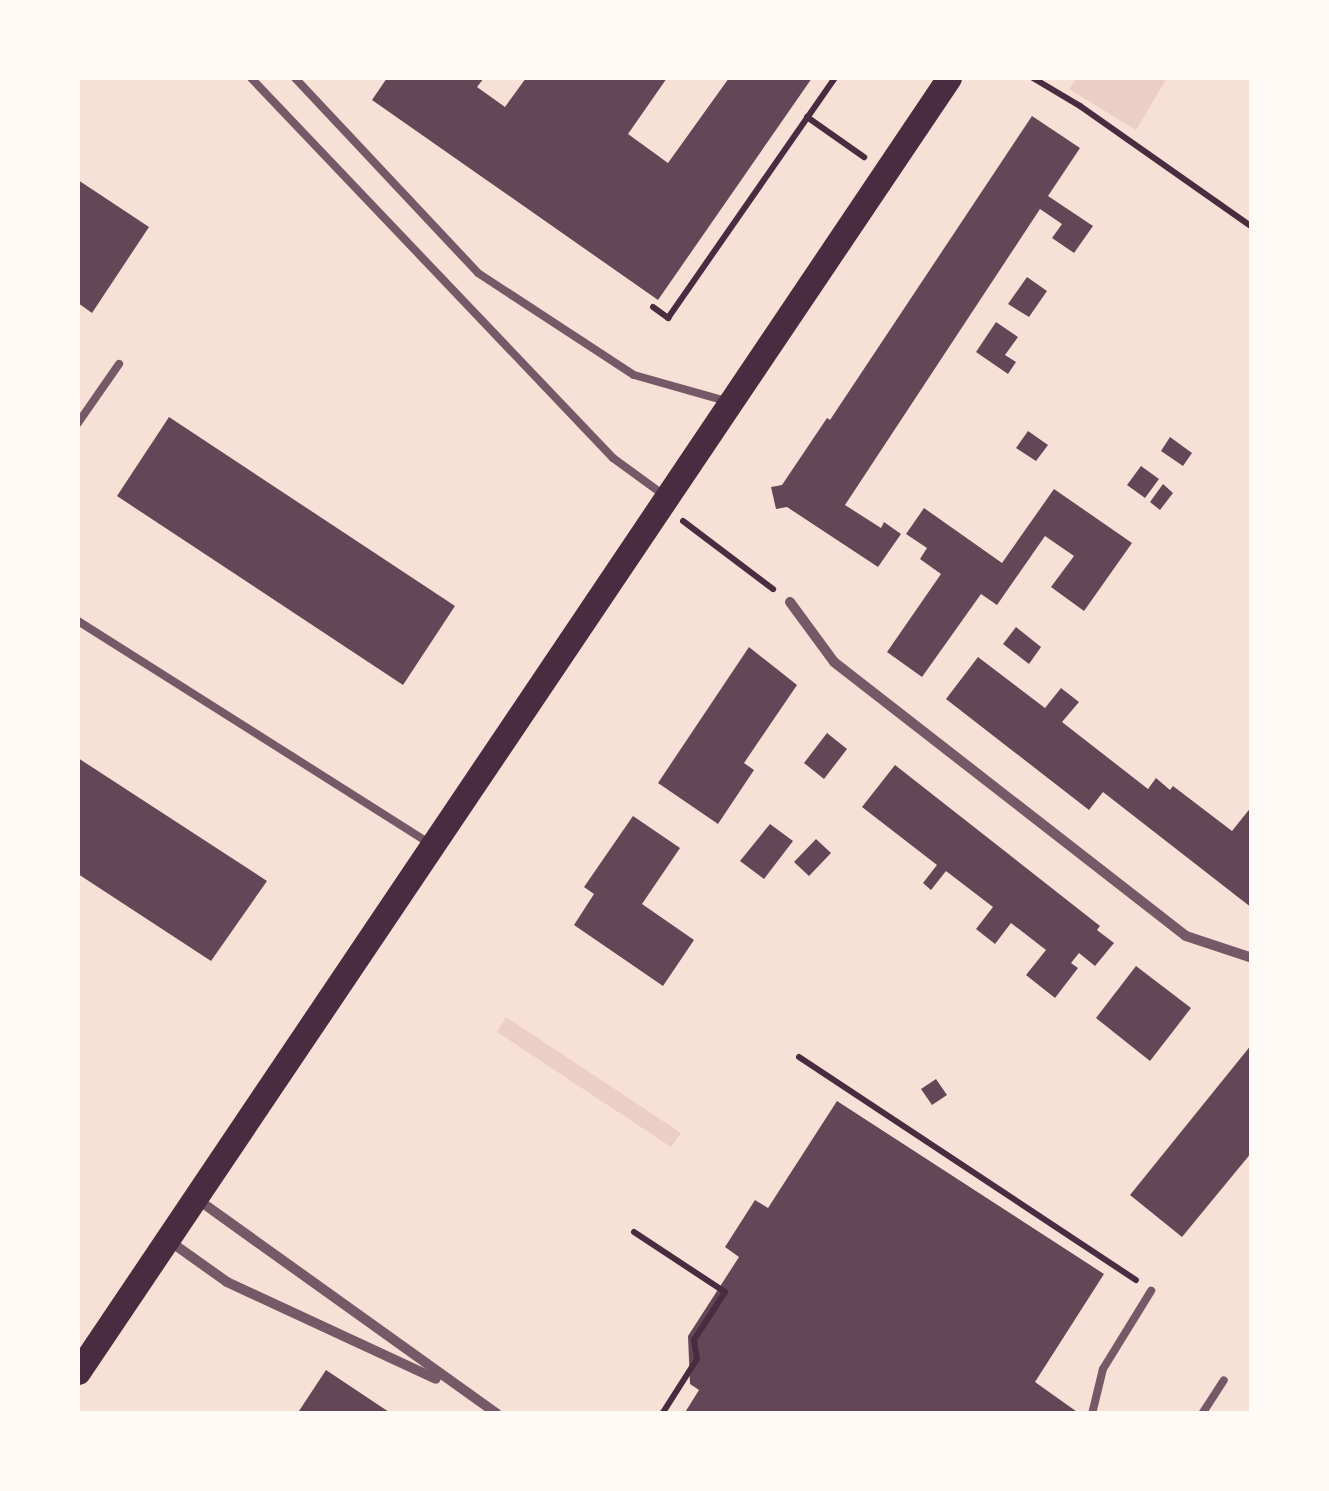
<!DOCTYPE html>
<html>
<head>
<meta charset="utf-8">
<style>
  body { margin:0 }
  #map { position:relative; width:1329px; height:1491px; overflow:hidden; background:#f7e1d7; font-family:Mulish,sans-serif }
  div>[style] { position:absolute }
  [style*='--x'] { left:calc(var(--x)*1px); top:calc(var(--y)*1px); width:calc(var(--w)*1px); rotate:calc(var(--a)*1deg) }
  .green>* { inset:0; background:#ebcfc5 }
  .building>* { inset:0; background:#644757 }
  .path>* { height:6px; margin:-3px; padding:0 3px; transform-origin:3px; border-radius:3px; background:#4a2c40 }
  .service>* { height:8px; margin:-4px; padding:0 4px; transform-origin:4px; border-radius:4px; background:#755966 }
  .minor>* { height:10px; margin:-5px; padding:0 5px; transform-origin:5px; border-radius:5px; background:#755966 }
  .primary>* { height:25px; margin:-12.5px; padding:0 12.5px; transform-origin:12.5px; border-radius:12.5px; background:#4a2c40 }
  span { translate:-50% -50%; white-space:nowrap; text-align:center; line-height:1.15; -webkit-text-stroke:9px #fffaf5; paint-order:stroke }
  .frame { position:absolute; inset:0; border:80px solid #fffaf5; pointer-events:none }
</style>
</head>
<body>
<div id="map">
  <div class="green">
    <i style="clip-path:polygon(1077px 78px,1167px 78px,1136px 130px,1069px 89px)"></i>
    <i style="clip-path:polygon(506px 1017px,681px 1133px,671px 1147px,497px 1032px)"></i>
  </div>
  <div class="building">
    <i style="clip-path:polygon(387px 78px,484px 78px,477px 87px,505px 107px,526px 78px,667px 78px,628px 134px,668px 163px,729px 78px,812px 78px,658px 300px,372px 100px)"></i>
    <i style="clip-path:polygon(1032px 116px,1080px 148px,1048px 196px,1093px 226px,1074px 253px,1052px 238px,1062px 224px,1040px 209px,845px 505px,881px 528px,884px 522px,901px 534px,878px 567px,787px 507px,776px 509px,771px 487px,782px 485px,827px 418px,830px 420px)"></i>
    <i style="clip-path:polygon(78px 180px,149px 227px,92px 313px,78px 303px)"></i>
    <i style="clip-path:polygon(1027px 277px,1047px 291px,1029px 317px,1008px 304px)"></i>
    <i style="clip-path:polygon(996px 322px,1018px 337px,1005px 355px,1016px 362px,1008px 374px,976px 352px)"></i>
    <i style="clip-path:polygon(169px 417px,455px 606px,403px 685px,117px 496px)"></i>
    <i style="clip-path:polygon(1028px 431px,1048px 445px,1036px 461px,1016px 448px)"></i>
    <i style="clip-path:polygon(1170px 437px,1192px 453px,1183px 466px,1161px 451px)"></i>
    <i style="clip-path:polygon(1141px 466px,1159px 479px,1145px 498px,1127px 485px)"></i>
    <i style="clip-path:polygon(1163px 484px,1173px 493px,1160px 510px,1150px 502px)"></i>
    <i style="clip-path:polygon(1054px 489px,1132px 543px,1084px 611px,1051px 587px,1074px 556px,1045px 536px,997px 605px,981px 594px,922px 677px,887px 652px,941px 574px,920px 559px,927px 548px,906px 534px,924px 508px,1002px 563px)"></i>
    <i style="clip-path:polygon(1016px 627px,1041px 647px,1029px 664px,1003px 644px)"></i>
    <i style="clip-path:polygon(749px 647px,797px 685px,744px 763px,754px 770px,718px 824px,658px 783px)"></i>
    <i style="clip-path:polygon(978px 657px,1045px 708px,1061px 688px,1079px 702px,1062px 722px,1148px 789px,1156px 778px,1170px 790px,1173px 786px,1232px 831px,1252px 806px,1252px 908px,1103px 792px,1089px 810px,946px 699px)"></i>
    <i style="clip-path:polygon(827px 733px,847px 749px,824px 779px,804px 763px)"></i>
    <i style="clip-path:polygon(78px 758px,267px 881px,211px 961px,78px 874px)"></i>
    <i style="clip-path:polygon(895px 765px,1100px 926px,1097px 930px,1114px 943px,1095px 966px,1079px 953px,1071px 963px,1078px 968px,1055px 998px,1026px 975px,1046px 950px,1011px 923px,995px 944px,976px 929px,993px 907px,946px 871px,931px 890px,923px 883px,937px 865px,862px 807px)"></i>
    <i style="clip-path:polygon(633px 816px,680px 848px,642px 904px,694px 940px,663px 986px,574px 925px,594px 894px,584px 887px)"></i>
    <i style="clip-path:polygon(770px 824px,793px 841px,764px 879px,740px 861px)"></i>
    <i style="clip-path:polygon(816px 839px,831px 853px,809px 876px,794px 862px)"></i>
    <i style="clip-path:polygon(1136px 966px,1191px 1008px,1150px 1061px,1096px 1018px)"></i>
    <i style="clip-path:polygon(1252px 1044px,1252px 1152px,1182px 1237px,1130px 1195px)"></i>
    <i style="clip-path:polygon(936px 1079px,947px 1095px,932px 1105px,921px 1089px)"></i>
    <i style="clip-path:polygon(837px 1101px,1104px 1274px,1035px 1382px,1080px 1414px,684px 1414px,699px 1390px,690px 1384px,688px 1336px,739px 1257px,725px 1247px,755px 1200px,768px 1208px)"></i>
    <i style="clip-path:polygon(326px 1370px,392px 1414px,297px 1414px)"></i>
  </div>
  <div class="path">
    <i style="--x:1033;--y:78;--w:55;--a:30.8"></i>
    <i style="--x:1080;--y:106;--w:210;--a:35.1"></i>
    <i style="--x:807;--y:117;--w:70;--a:35.1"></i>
    <i style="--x:653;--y:307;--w:19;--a:36"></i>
    <i style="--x:668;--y:318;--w:292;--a:-55.2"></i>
    <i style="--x:683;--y:521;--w:113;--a:37.1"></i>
    <i style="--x:799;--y:1057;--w:404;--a:33.5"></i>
    <i style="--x:634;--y:1232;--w:109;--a:33.4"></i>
    <i style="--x:725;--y:1292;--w:57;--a:122.9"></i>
    <i style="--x:694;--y:1340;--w:19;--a:81"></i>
    <i style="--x:697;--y:1359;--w:65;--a:122.5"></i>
  </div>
  <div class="service">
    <i style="--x:251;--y:78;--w:525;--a:46.39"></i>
    <i style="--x:613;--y:458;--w:59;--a:36.1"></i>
    <i style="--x:295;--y:78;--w:267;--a:46.8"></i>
    <i style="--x:478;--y:273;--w:186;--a:33.2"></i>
    <i style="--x:634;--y:375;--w:96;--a:15.8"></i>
    <i style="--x:78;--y:423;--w:72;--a:-55.2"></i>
    <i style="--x:78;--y:621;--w:415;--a:32.3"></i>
    <i style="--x:1092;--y:1414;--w:46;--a:-76.3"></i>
    <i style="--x:1103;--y:1369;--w:92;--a:-58.4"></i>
    <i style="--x:1202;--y:1414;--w:40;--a:-57.1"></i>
  </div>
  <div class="minor">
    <i style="--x:790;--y:602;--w:74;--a:53.7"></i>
    <i style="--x:834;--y:662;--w:446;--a:37.9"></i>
    <i style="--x:1186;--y:936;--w:70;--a:18.4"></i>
    <i style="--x:197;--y:1199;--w:369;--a:35.6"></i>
    <i style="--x:168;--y:1240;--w:72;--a:35.4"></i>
    <i style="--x:227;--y:1282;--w:230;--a:24.9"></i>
  </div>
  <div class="primary">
    <i style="--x:78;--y:1372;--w:1560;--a:-56.06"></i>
  </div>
  <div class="frame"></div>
</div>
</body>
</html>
